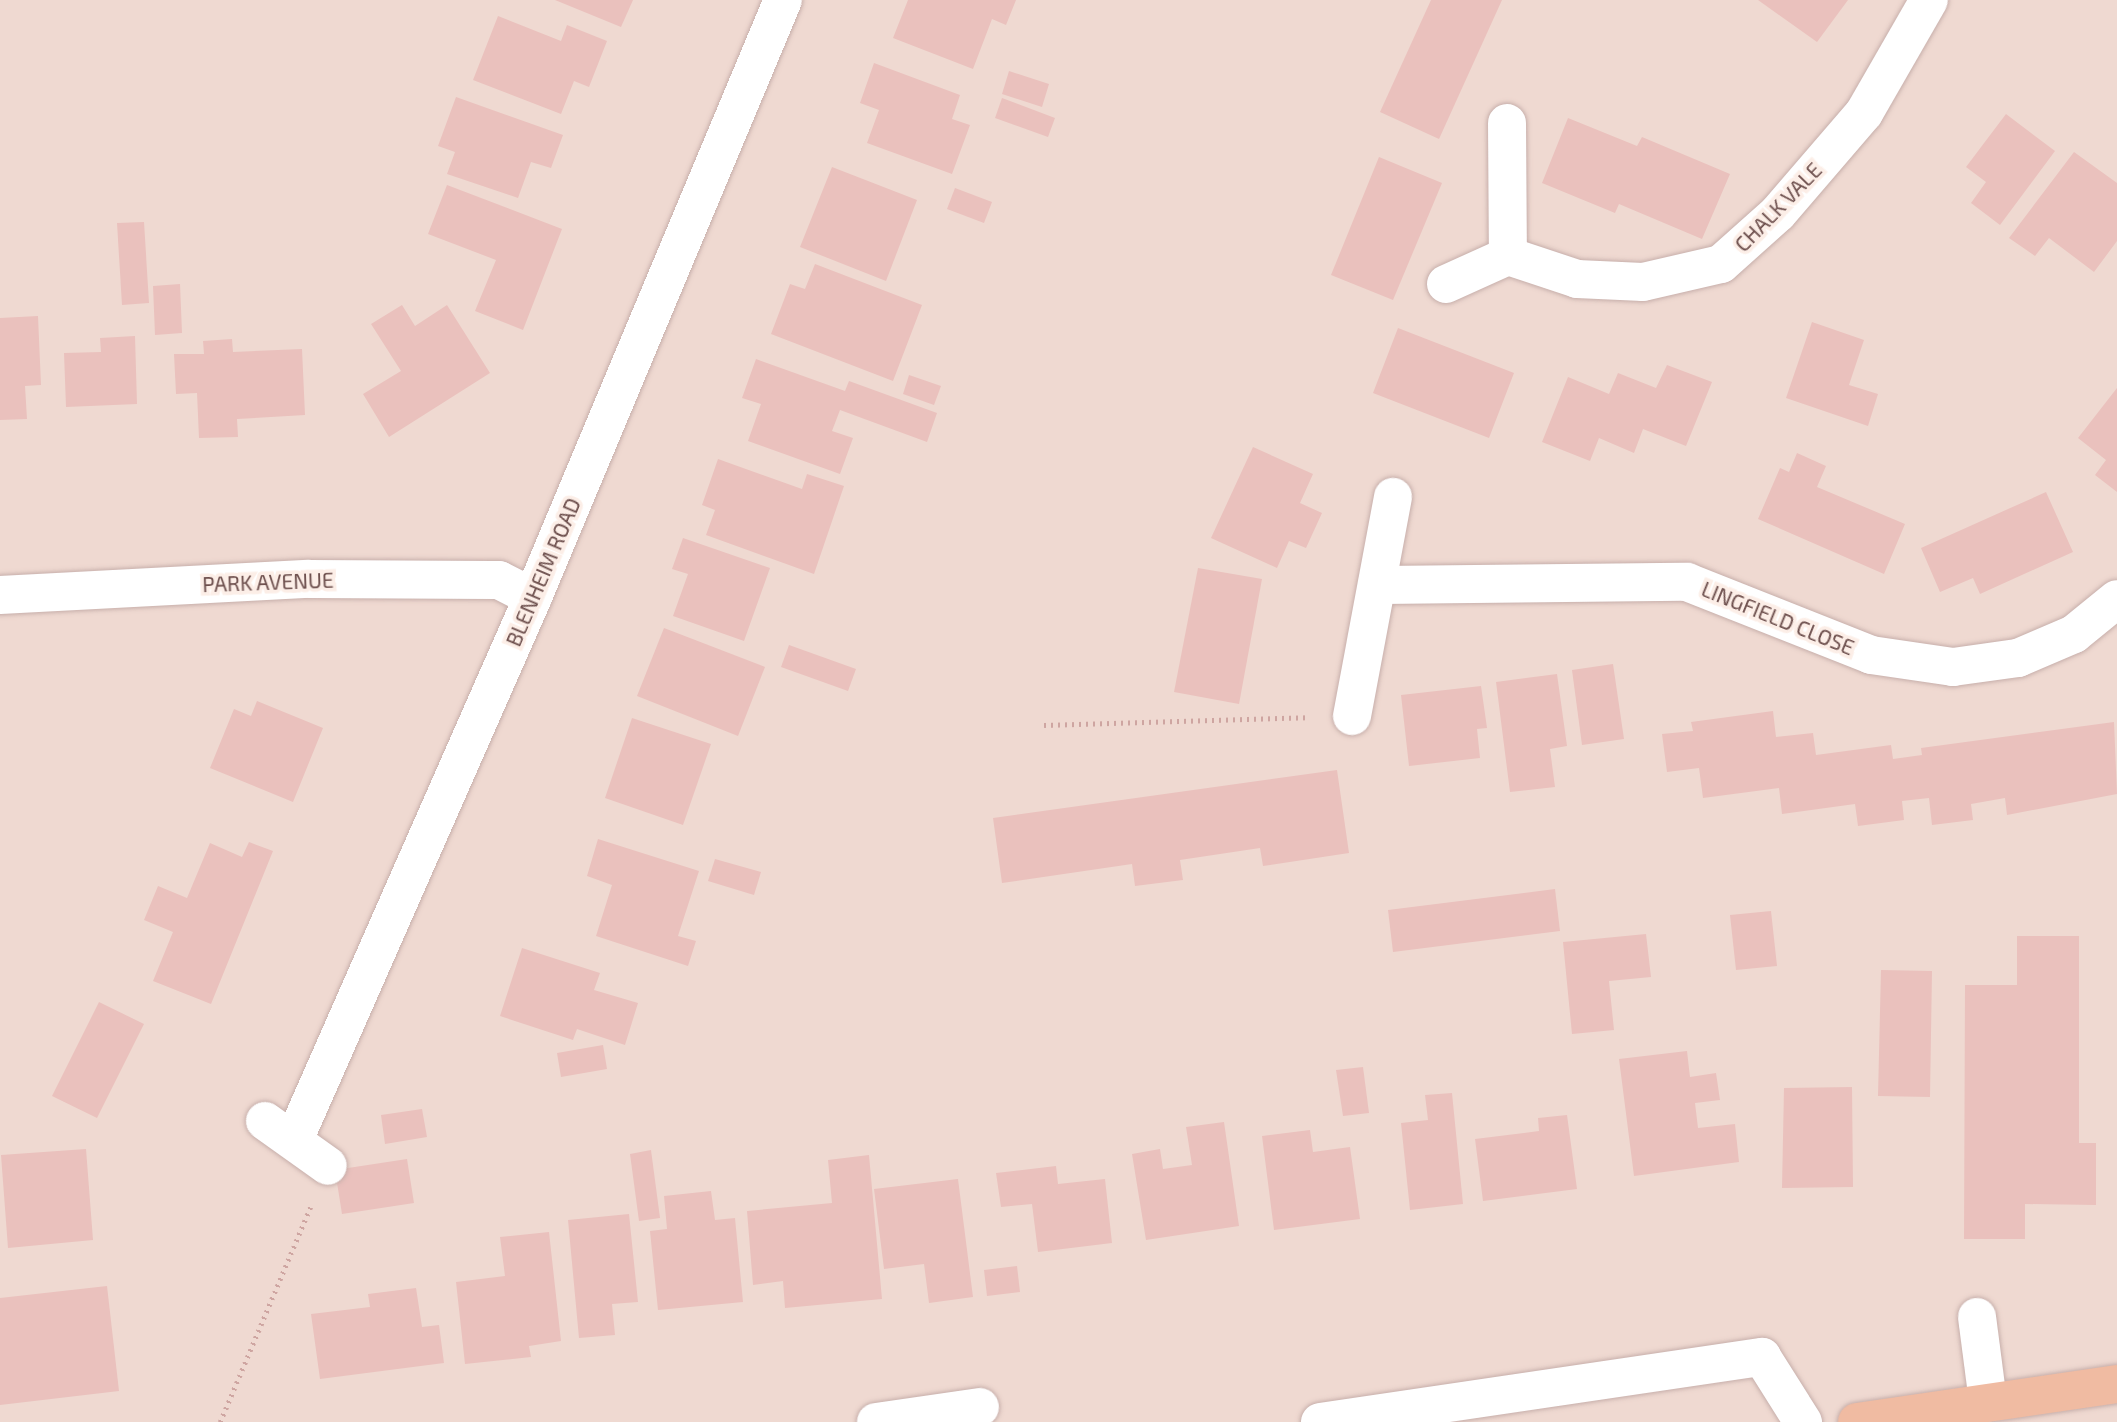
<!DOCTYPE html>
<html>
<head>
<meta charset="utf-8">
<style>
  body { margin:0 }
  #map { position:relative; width:2117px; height:1422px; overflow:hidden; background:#f8e9e2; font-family:"Exo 2",sans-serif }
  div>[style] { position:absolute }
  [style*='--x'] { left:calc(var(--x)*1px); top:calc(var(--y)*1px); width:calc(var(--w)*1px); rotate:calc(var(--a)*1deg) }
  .residential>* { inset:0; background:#efd9d1 }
  .building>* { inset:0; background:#eac1bd }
  .path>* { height:4.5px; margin-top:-2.25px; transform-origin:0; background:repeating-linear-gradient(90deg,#cea5a1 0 2px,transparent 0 7px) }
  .roads { filter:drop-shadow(0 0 2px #c7afab) drop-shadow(0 0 2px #c7afab) }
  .minor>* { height:38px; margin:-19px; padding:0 19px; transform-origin:19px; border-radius:19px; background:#fff }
  .major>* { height:38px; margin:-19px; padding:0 19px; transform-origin:19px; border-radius:19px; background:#f0bba2 }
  span { translate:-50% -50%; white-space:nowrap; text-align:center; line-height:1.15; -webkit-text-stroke:7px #fceee7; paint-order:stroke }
  .street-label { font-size:21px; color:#6c4e4c }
</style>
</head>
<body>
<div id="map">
  <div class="residential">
    <i style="clip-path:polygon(0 0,2117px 0,2117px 1422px,0 1422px)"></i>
  </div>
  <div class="building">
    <i style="clip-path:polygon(555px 0,633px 0,621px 27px)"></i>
    <i style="clip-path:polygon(908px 0,1016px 0,1006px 25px,992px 19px,973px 69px,893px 38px)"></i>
    <i style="clip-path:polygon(1431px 0,1502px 0,1439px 139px,1380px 112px)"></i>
    <i style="clip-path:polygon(1758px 0,1848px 0,1817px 42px)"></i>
    <i style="clip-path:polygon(498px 16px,561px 41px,567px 25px,607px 41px,589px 87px,574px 81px,561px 114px,473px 80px)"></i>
    <i style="clip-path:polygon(874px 63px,960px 95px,952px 119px,970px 125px,952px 174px,867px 143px,879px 110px,860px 103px)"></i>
    <i style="clip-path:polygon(1009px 71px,1049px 84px,1042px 107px,1002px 94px)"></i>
    <i style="clip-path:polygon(456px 97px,563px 135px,551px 168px,531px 162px,518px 198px,447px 174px,455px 152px,438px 146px)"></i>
    <i style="clip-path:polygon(1002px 98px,1055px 118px,1048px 137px,995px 118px)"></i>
    <i style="clip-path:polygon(2006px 114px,2055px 151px,2000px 225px,1971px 203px,1986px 182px,1966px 167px)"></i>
    <i style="clip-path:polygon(1568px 118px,1637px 146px,1642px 137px,1730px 174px,1702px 239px,1619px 204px,1615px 213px,1542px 183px)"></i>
    <i style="clip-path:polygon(2074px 152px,2117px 183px,2117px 241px,2094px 272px,2049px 238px,2035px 256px,2009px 238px)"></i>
    <i style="clip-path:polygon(1379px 157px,1442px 183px,1393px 300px,1331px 275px)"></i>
    <i style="clip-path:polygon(832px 167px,917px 200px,886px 281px,800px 247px)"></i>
    <i style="clip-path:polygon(447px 185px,562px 229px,523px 330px,475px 311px,496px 260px,428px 234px)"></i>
    <i style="clip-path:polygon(955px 188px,992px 202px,984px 223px,947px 209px)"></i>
    <i style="clip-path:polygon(144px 222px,149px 303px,122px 305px,117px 223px)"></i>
    <i style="clip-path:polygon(815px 264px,922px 305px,893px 381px,771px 334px,790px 284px,805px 289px)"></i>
    <i style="clip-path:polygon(180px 284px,182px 333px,155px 335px,153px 286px)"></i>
    <i style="clip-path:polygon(402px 305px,415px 326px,447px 305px,490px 373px,389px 437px,363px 394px,401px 371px,371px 324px)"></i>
    <i style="clip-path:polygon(38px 316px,41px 385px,25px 386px,27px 419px,0 420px,0 318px)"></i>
    <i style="clip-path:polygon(1812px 322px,1864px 340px,1849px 385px,1878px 394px,1868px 426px,1786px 398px)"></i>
    <i style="clip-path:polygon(1398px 328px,1514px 373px,1489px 438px,1373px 393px)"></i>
    <i style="clip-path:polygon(135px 336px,137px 404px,66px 407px,64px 353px,101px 352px,100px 338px)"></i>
    <i style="clip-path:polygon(232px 339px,233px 352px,302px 349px,305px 415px,237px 419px,238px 437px,199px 438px,197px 393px,176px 394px,174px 354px,204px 354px,203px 341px)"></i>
    <i style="clip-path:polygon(756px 359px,845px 391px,849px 381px,937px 413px,927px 442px,840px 410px,832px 431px,853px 438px,840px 474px,748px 441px,761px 404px,742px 398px)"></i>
    <i style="clip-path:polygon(1667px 365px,1712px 382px,1686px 446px,1643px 429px,1634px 453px,1599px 438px,1590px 461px,1542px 442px,1568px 377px,1609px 394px,1618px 373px,1656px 388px)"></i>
    <i style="clip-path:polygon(909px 375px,941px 386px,934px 405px,903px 394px)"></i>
    <i style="clip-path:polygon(2117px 388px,2117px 492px,2095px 475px,2106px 460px,2078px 438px)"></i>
    <i style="clip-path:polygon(1253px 447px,1313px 474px,1300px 503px,1322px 513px,1306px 548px,1289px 541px,1277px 568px,1211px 538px)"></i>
    <i style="clip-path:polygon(1797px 453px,1826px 466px,1817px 487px,1905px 524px,1884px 574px,1758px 519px,1780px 468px,1789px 472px)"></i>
    <i style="clip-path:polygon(718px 459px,802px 489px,807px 474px,844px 486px,814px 574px,706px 535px,715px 510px,702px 505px)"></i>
    <i style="clip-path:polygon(2046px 492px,2073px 552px,1980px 594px,1973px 578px,1940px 592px,1921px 548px)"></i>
    <i style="clip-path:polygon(683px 538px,770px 568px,744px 641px,673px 616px,688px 574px,672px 569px)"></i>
    <i style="clip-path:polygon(1198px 568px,1262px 579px,1239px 704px,1174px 692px)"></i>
    <i style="clip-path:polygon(664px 628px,765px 667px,738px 736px,637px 696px)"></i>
    <i style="clip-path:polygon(789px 645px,856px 669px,848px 691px,781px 667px)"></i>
    <i style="clip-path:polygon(1613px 664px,1624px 739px,1582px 745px,1572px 670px)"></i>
    <i style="clip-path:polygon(1557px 674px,1567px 746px,1550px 749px,1555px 787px,1510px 792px,1496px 682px)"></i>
    <i style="clip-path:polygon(1481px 686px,1487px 728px,1477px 729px,1480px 758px,1409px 766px,1401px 695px)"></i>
    <i style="clip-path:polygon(257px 701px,323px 728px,293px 802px,210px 768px,234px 709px,251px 716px)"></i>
    <i style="clip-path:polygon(1773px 711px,1776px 737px,1813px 733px,1816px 755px,1891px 745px,1893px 759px,1922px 755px,1921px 748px,2114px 722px,2117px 794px,2007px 815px,2005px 798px,1971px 804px,1973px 820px,1932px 825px,1929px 798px,1902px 801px,1904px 820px,1858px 826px,1855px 804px,1782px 814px,1779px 788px,1703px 798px,1699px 768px,1667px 772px,1662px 734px,1693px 731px,1691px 722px)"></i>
    <i style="clip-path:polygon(632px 718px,711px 744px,683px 825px,605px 798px)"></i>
    <i style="clip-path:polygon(1337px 770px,1349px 853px,1263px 866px,1260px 848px,1180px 860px,1183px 880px,1135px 886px,1132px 864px,1002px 883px,993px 818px)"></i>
    <i style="clip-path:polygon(598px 839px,699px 871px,678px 936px,696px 941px,688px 966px,596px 936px,612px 885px,587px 876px)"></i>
    <i style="clip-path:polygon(249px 842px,273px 851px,211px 1004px,153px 981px,173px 932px,144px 920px,158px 886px,187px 898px,210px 843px,242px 857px)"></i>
    <i style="clip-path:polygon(715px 859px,761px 872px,754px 895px,708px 881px)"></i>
    <i style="clip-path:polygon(1555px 889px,1560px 931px,1393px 952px,1388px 910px)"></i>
    <i style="clip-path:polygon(1771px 911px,1777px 966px,1736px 970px,1730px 915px)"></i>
    <i style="clip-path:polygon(1646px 934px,1651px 977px,1609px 981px,1614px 1030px,1572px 1034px,1563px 942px)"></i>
    <i style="clip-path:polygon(2017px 936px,2079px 936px,2079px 1143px,2096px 1143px,2096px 1205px,2025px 1204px,2025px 1239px,1964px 1239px,1965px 985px,2017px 985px)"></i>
    <i style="clip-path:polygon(522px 948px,600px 973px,594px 990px,638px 1003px,625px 1045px,577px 1029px,573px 1040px,500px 1016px)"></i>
    <i style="clip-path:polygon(1881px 970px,1932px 971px,1930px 1097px,1878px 1096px)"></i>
    <i style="clip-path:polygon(99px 1002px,144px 1024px,97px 1118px,52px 1096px)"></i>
    <i style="clip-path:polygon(603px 1045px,607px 1069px,561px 1077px,557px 1053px)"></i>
    <i style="clip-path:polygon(1687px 1051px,1690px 1077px,1716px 1073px,1720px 1100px,1695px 1103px,1698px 1128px,1735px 1124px,1739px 1162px,1634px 1176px,1619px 1059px)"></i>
    <i style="clip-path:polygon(1363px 1067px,1369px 1113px,1343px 1116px,1336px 1070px)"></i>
    <i style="clip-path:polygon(1852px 1087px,1853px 1187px,1782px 1188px,1784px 1088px)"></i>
    <i style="clip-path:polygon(1452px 1093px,1463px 1204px,1410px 1210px,1401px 1123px,1428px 1120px,1425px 1095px)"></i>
    <i style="clip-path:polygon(422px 1109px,427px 1137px,385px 1144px,381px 1115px)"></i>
    <i style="clip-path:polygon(1567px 1115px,1577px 1189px,1483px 1201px,1475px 1139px,1539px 1131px,1538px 1118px)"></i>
    <i style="clip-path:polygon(1224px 1122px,1239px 1226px,1146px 1240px,1132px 1154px,1160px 1149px,1163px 1169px,1192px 1165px,1186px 1127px)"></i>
    <i style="clip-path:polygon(1310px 1130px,1313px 1152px,1350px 1147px,1360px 1219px,1274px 1230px,1262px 1136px)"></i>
    <i style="clip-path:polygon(86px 1149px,93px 1240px,8px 1248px,1px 1155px)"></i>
    <i style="clip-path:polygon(651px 1150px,660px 1218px,639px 1221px,630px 1154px)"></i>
    <i style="clip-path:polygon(869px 1155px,882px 1299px,785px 1308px,783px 1281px,753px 1285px,747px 1211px,832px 1203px,828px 1160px)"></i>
    <i style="clip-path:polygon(407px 1159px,414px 1203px,342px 1214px,335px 1170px)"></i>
    <i style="clip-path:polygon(1056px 1166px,1058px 1184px,1105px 1179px,1112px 1243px,1038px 1252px,1032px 1204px,1001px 1207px,996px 1173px)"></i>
    <i style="clip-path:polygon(958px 1179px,973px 1297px,929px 1303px,924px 1264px,884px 1269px,874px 1189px)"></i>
    <i style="clip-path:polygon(711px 1191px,715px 1220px,735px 1218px,743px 1302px,658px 1310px,650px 1231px,667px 1229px,664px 1196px)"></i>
    <i style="clip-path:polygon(629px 1214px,638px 1302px,612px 1304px,615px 1335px,579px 1338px,568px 1220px)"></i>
    <i style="clip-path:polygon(549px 1232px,561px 1341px,529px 1346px,531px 1357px,465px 1364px,456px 1282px,505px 1276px,500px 1237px)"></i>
    <i style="clip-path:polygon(1017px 1266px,1020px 1292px,987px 1296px,984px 1270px)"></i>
    <i style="clip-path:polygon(107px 1286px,119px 1391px,0 1405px,0 1298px)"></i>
    <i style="clip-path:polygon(416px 1288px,422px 1327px,439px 1325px,444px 1363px,320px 1379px,311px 1314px,370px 1307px,368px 1294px)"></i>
  </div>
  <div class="path">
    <i style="--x:1044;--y:725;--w:265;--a:-1.7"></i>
    <i style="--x:220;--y:1422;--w:234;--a:-67.2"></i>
  </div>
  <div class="roads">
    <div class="minor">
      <i style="--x:1507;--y:123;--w:133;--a:89.6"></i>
      <i style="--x:1446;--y:284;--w:68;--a:-24.3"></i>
      <i style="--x:1508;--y:256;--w:73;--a:18.4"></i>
      <i style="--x:1577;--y:279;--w:66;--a:2.6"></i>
      <i style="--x:1643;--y:282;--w:80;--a:-13"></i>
      <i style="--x:1721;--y:264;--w:76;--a:-41.8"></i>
      <i style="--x:1778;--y:213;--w:132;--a:-49.3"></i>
      <i style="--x:1864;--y:113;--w:130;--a:-60.1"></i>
      <i style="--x:1377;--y:585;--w:310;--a:-0.6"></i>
      <i style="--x:1687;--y:582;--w:198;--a:21.6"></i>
      <i style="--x:1871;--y:655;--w:83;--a:8.3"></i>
      <i style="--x:1953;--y:667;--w:66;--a:-7.9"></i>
      <i style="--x:2018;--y:658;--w:61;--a:-23.2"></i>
      <i style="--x:2074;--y:634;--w:55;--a:-39.1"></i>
      <i style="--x:0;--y:595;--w:309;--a:-3"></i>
      <i style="--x:309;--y:579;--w:190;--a:0.3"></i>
      <i style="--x:499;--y:580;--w:38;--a:27"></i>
      <i style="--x:1352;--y:716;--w:223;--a:-79.4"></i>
      <i style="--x:265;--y:1121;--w:77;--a:35.5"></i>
      <i style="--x:294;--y:1140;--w:593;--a:-66.24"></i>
      <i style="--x:533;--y:597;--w:647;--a:-67.28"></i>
      <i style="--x:1977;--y:1317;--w:86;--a:82.6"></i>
      <i style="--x:876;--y:1422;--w:105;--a:-8.2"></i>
      <i style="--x:1320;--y:1422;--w:447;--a:-8.4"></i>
      <i style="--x:1762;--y:1357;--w:77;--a:57.8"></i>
    </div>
    <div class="major">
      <i style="--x:1857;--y:1422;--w:263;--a:-8.3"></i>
    </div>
  </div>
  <div class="street-label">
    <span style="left:1778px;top:207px;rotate:-46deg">CHALK VALE</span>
    <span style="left:543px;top:572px;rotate:-67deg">BLENHEIM ROAD</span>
    <span style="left:268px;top:582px;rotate:-2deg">PARK AVENUE</span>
    <span style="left:1778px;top:618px;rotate:22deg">LINGFIELD CLOSE</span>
  </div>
</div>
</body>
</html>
